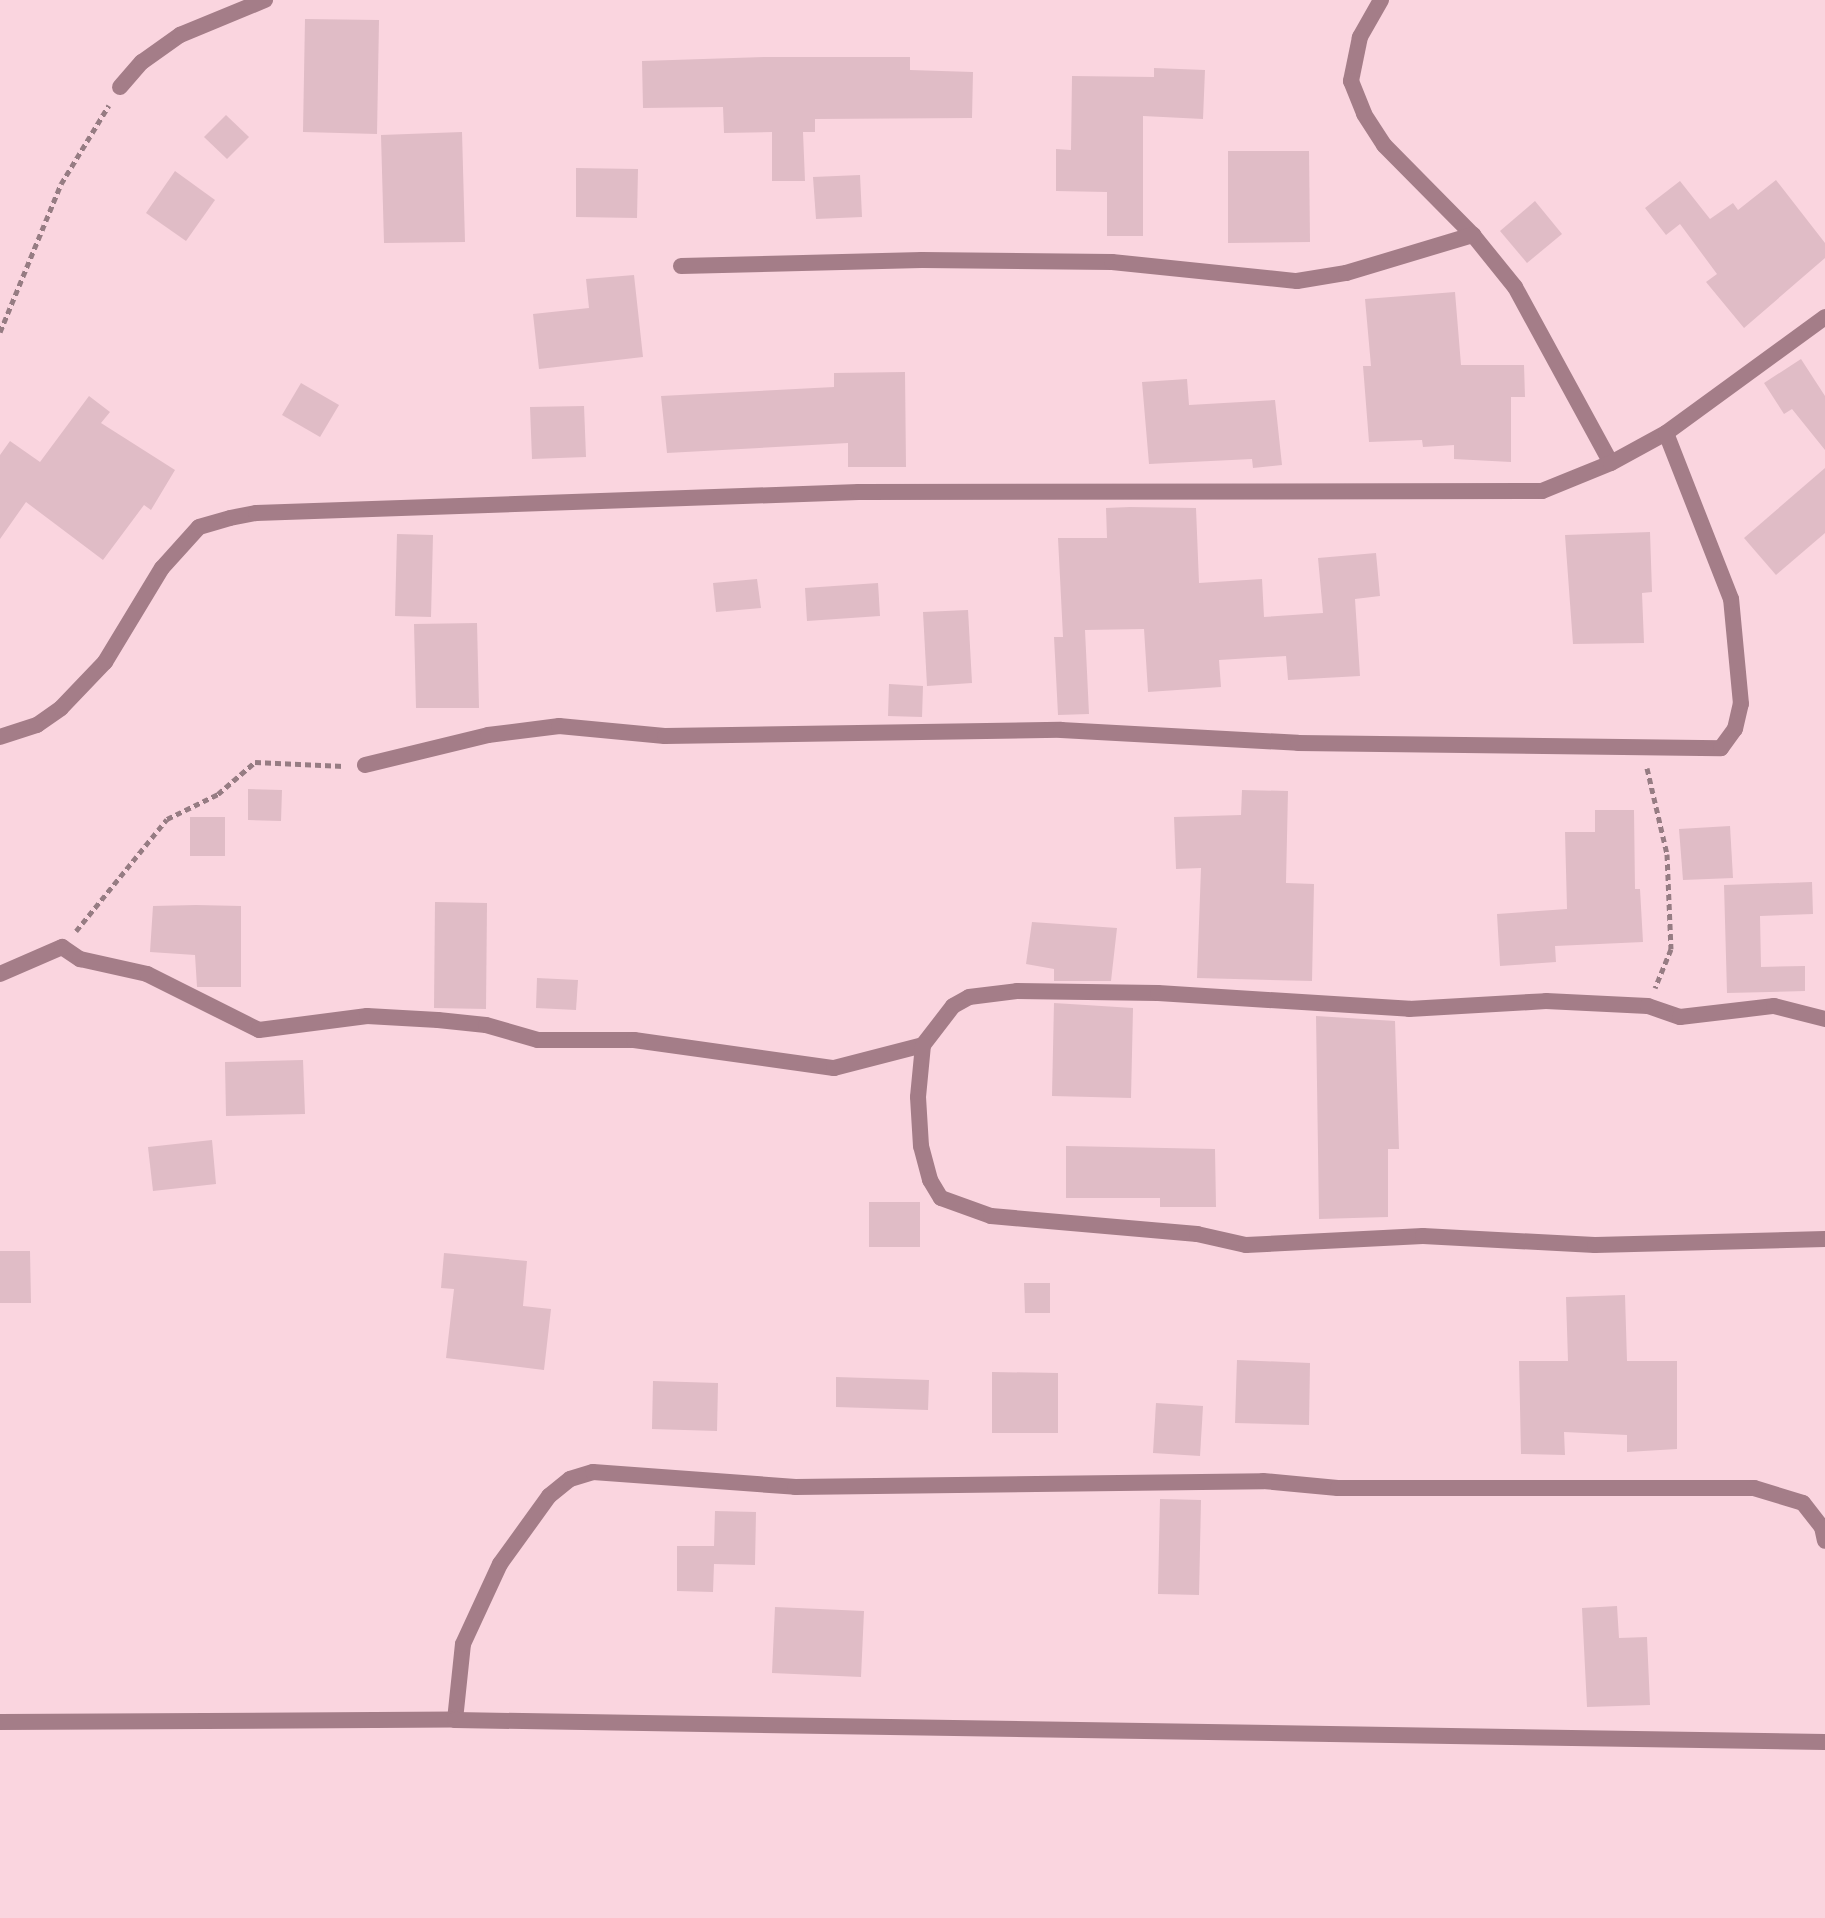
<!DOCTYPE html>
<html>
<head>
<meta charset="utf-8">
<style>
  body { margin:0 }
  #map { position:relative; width:1825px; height:1918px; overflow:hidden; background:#fad5df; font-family:"Nunito Sans",sans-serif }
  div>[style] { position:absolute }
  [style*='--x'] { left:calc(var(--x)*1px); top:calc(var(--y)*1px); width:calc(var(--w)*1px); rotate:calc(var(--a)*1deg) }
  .building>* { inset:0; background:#e0bcc6 }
  .path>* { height:5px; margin-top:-2.5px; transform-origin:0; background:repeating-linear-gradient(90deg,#967c83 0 6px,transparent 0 10px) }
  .minor>* { height:16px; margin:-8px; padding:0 8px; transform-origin:8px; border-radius:8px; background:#a47d88 }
  .tertiary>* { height:16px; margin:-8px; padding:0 8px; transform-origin:8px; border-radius:8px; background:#a47d88 }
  span { translate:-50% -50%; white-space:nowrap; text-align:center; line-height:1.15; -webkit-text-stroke:7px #fad5df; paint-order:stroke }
</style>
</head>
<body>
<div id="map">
  <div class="building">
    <i style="clip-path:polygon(305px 19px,379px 20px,377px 134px,303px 132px)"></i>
    <i style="clip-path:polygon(764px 57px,910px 57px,910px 70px,973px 72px,972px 118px,815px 119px,815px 132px,803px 132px,805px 181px,772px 181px,772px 132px,724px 133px,723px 107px,643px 108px,642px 61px)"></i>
    <i style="clip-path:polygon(1154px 68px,1205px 70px,1203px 119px,1143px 116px,1143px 236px,1107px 236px,1107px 192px,1056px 191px,1056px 149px,1071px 150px,1072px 76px,1154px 77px)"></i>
    <i style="clip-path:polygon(226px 115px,249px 137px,227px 159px,204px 137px)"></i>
    <i style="clip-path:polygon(462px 132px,465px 242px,384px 243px,381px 135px)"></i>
    <i style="clip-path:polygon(1228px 151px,1309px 151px,1310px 242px,1228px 243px)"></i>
    <i style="clip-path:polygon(576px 168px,638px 169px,637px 218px,576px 217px)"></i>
    <i style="clip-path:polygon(175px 171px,215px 200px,186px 241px,146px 213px)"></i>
    <i style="clip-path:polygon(860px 175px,862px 217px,816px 219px,813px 177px)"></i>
    <i style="clip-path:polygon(1776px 180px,1825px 243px,1825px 258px,1744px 328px,1706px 282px,1717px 274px,1680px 224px,1666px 235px,1645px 208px,1680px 181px,1710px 219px,1733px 203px,1738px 210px)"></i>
    <i style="clip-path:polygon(1535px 201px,1562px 234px,1527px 263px,1500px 231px)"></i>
    <i style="clip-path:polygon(634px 275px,643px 357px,539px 369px,533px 314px,589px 308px,586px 279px)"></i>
    <i style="clip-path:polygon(1455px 292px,1461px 365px,1524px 365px,1525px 397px,1511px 397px,1511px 462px,1454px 459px,1454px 445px,1423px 447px,1422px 440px,1369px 442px,1363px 366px,1371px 366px,1365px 299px)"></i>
    <i style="clip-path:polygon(1801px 359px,1825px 396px,1825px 450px,1792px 409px,1784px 414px,1764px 383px)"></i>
    <i style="clip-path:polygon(905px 372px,906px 467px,848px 467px,848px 443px,667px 453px,661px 396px,834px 387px,834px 373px)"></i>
    <i style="clip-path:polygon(1187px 379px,1189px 405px,1275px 400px,1282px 465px,1253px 468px,1252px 459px,1149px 464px,1142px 382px)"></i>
    <i style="clip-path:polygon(301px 383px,339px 405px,320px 437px,282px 415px)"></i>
    <i style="clip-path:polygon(89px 396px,110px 412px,101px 423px,175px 470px,151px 510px,144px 505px,103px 560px,26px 502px,0 539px,0 455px,10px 441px,40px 462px)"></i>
    <i style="clip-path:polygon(584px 406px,586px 457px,532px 459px,530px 407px)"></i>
    <i style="clip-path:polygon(1825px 468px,1825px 533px,1776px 575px,1744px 538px)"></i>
    <i style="clip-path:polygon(1130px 507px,1196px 508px,1199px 583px,1262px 579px,1264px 617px,1323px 613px,1318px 558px,1376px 553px,1380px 596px,1355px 599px,1360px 676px,1288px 680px,1286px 656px,1219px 660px,1221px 687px,1148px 692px,1144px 629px,1085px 630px,1089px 714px,1058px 715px,1054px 637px,1063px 637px,1058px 538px,1107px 538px,1106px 508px)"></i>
    <i style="clip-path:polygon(1650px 532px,1652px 592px,1642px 593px,1644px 643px,1573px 644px,1565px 535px)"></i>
    <i style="clip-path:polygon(397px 534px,433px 535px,431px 617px,395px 616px)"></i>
    <i style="clip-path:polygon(757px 579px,761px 608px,716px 612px,713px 583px)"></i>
    <i style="clip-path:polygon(878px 583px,880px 616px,807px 621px,805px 588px)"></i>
    <i style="clip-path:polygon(968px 610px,972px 683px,927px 686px,923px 612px)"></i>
    <i style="clip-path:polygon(477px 623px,479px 708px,416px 708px,414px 624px)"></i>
    <i style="clip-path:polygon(889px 684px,923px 686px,922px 717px,888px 716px)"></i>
    <i style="clip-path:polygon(248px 789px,282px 790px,281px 821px,248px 820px)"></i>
    <i style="clip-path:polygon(1242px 790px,1288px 791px,1286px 883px,1314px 884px,1312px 981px,1197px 978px,1201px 868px,1176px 869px,1174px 817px,1241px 815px)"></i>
    <i style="clip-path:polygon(1595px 810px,1634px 810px,1635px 889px,1640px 889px,1643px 942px,1555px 946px,1556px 962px,1500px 966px,1497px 914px,1567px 909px,1565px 832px,1595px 832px)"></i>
    <i style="clip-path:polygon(190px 817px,225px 817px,225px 856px,190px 856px)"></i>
    <i style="clip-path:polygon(1730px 826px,1733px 878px,1683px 880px,1679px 829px)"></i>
    <i style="clip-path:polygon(1812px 882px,1813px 914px,1760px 916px,1761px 967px,1805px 966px,1805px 991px,1727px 993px,1724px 885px)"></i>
    <i style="clip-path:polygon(435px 902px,487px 903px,486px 1009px,434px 1008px)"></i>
    <i style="clip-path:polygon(196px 905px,241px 906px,241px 987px,197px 987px,195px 955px,150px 952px,153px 906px)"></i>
    <i style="clip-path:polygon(1032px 922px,1117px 928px,1111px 981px,1054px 981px,1054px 969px,1026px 964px)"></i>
    <i style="clip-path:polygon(537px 978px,578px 980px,576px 1010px,536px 1008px)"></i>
    <i style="clip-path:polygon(1054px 1003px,1133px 1008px,1131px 1098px,1052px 1096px)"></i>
    <i style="clip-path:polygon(1316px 1016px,1395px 1021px,1399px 1149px,1388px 1149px,1388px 1217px,1319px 1219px)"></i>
    <i style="clip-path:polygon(303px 1060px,305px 1114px,226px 1116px,225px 1062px)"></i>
    <i style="clip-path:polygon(212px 1140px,216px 1184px,153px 1191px,148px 1147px)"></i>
    <i style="clip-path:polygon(1066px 1146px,1215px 1149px,1216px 1207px,1160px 1207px,1160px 1198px,1066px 1198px)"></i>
    <i style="clip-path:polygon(869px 1202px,920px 1202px,920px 1247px,869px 1247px)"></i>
    <i style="clip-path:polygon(0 1251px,30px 1251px,31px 1303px,0 1303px)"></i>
    <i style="clip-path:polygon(444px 1253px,527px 1261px,523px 1306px,551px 1309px,544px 1370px,446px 1358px,454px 1289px,441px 1288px)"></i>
    <i style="clip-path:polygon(1024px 1283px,1050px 1283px,1050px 1313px,1025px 1313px)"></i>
    <i style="clip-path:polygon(1625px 1295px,1627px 1361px,1677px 1361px,1677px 1449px,1627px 1452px,1627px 1435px,1564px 1432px,1565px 1455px,1521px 1454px,1519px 1361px,1568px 1361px,1566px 1297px)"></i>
    <i style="clip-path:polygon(1237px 1360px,1310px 1363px,1309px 1425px,1235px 1423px)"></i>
    <i style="clip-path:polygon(992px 1372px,1058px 1373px,1058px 1433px,992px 1433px)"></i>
    <i style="clip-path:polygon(836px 1377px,929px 1380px,928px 1410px,836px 1407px)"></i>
    <i style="clip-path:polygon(653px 1381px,718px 1383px,717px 1431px,652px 1429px)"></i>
    <i style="clip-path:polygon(1156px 1403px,1203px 1406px,1200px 1456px,1153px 1453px)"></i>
    <i style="clip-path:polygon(1160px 1499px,1201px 1500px,1199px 1595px,1158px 1594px)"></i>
    <i style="clip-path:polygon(715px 1511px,756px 1512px,755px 1565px,714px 1564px,713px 1592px,677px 1591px,677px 1546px,714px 1546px)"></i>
    <i style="clip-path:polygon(1617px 1606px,1619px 1638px,1647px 1637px,1650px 1705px,1587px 1707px,1582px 1608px)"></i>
    <i style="clip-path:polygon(775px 1607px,864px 1611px,861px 1677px,772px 1673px)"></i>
  </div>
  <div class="path">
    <i style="--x:0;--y:332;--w:160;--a:-67.6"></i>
    <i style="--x:61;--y:184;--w:92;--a:-58.7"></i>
    <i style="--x:1647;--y:768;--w:88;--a:76.9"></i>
    <i style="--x:1667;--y:854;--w:95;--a:87.6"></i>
    <i style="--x:1671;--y:949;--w:42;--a:112.3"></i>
    <i style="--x:76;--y:931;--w:144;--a:-50.9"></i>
    <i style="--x:167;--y:819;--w:57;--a:-26.1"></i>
    <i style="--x:218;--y:794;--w:49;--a:-40.9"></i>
    <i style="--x:255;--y:762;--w:89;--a:2.6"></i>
  </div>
  <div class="minor">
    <i style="--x:1381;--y:0;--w:43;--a:119.6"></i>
    <i style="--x:1360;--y:37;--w:45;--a:101.6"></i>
    <i style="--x:1351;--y:81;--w:35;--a:68"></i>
    <i style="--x:1364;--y:114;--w:37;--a:57"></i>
    <i style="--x:1384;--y:145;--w:127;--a:45.3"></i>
    <i style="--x:1473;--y:235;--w:67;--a:51.1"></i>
    <i style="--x:1515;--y:287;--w:200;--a:61.4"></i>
    <i style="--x:120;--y:87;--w:33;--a:-49"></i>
    <i style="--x:142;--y:62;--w:47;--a:-35.4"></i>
    <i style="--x:180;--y:35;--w:92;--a:-22.4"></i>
    <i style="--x:681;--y:266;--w:241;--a:-1.4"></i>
    <i style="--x:922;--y:260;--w:190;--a:0.6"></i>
    <i style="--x:1112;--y:262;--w:186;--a:5.9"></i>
    <i style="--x:1297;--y:281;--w:50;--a:-9.3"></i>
    <i style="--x:1346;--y:273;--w:133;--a:-16.7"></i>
    <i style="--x:0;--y:737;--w:39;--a:-18"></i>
    <i style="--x:37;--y:725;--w:29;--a:-35"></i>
    <i style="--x:61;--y:708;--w:64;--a:-46.3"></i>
    <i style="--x:105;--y:662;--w:110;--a:-58.8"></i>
    <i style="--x:162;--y:568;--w:55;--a:-47.9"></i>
    <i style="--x:199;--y:527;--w:32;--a:-16"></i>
    <i style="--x:230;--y:518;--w:26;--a:-11"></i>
    <i style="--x:256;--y:513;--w:603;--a:-1.99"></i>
    <i style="--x:859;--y:492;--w:683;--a:-0.08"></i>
    <i style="--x:1542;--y:491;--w:74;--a:-22.1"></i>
    <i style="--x:1611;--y:463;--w:63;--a:-28.6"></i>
    <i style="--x:1666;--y:433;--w:197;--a:-36.1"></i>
    <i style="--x:365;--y:765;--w:127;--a:-13.7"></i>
    <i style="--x:488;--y:735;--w:72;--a:-7.2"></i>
    <i style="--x:559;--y:726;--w:106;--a:5.4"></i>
    <i style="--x:665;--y:736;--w:396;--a:-0.9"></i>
    <i style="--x:1061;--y:730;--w:237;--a:3.1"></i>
    <i style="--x:1298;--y:743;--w:423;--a:0.7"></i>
    <i style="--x:1721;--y:748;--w:24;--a:-54"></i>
    <i style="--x:1735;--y:729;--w:26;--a:-77"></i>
    <i style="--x:1741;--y:704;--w:105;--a:-95.4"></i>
    <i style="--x:1731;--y:599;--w:178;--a:-111.4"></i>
    <i style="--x:0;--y:974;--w:68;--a:-23.5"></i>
    <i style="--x:62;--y:947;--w:22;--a:34"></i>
    <i style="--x:80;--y:959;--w:69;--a:12.6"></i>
    <i style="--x:147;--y:974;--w:125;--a:26.6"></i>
    <i style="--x:259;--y:1030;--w:109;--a:-7.4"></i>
    <i style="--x:367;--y:1016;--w:71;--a:3.2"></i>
    <i style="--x:438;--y:1020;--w:48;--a:5.9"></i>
    <i style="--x:486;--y:1025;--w:54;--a:16.1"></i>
    <i style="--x:538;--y:1040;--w:96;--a:0"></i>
    <i style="--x:634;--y:1040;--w:202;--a:8"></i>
    <i style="--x:834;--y:1068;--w:92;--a:-14.5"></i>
    <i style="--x:923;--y:1045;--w:49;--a:-52.4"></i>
    <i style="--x:953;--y:1006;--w:18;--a:-29"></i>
    <i style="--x:969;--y:997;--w:48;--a:-7.1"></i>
    <i style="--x:1017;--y:991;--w:141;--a:0.8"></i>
    <i style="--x:1158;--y:993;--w:252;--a:3.6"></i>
    <i style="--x:1409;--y:1009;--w:137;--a:-3.3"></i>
    <i style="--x:1546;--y:1001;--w:102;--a:2.8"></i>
    <i style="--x:1648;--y:1006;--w:34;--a:19"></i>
    <i style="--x:1680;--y:1017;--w:95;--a:-6.7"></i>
    <i style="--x:1774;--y:1006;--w:53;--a:14.3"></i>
    <i style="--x:923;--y:1045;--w:52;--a:95.5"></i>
    <i style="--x:918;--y:1097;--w:49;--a:86.5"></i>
    <i style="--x:921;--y:1146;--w:35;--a:75"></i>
    <i style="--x:930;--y:1180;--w:21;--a:59"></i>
    <i style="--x:941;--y:1198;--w:53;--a:19.8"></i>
    <i style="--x:991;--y:1216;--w:207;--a:5"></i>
    <i style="--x:1197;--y:1234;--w:50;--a:12.7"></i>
    <i style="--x:1246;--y:1245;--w:177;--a:-2.9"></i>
    <i style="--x:1423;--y:1236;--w:172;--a:3"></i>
    <i style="--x:1595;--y:1245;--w:230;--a:-1.5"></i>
    <i style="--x:455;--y:1720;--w:76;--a:-84"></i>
    <i style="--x:463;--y:1644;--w:88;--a:-65.2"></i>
    <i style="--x:500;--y:1564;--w:84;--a:-54.2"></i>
    <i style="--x:549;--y:1496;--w:27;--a:-39"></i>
    <i style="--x:570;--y:1479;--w:24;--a:-17"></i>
    <i style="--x:593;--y:1472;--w:203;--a:4.2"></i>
    <i style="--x:795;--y:1487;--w:468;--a:-0.7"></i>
    <i style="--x:1263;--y:1481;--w:75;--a:5.3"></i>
    <i style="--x:1338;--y:1488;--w:416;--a:0"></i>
    <i style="--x:1754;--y:1488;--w:51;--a:17"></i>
    <i style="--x:1803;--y:1503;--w:31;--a:52"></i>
    <i style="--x:1822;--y:1527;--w:14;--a:78"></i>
  </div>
  <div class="tertiary">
    <i style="--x:0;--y:1722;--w:455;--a:-0.3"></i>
    <i style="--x:455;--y:1720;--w:1370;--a:0.92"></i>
  </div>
</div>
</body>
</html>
